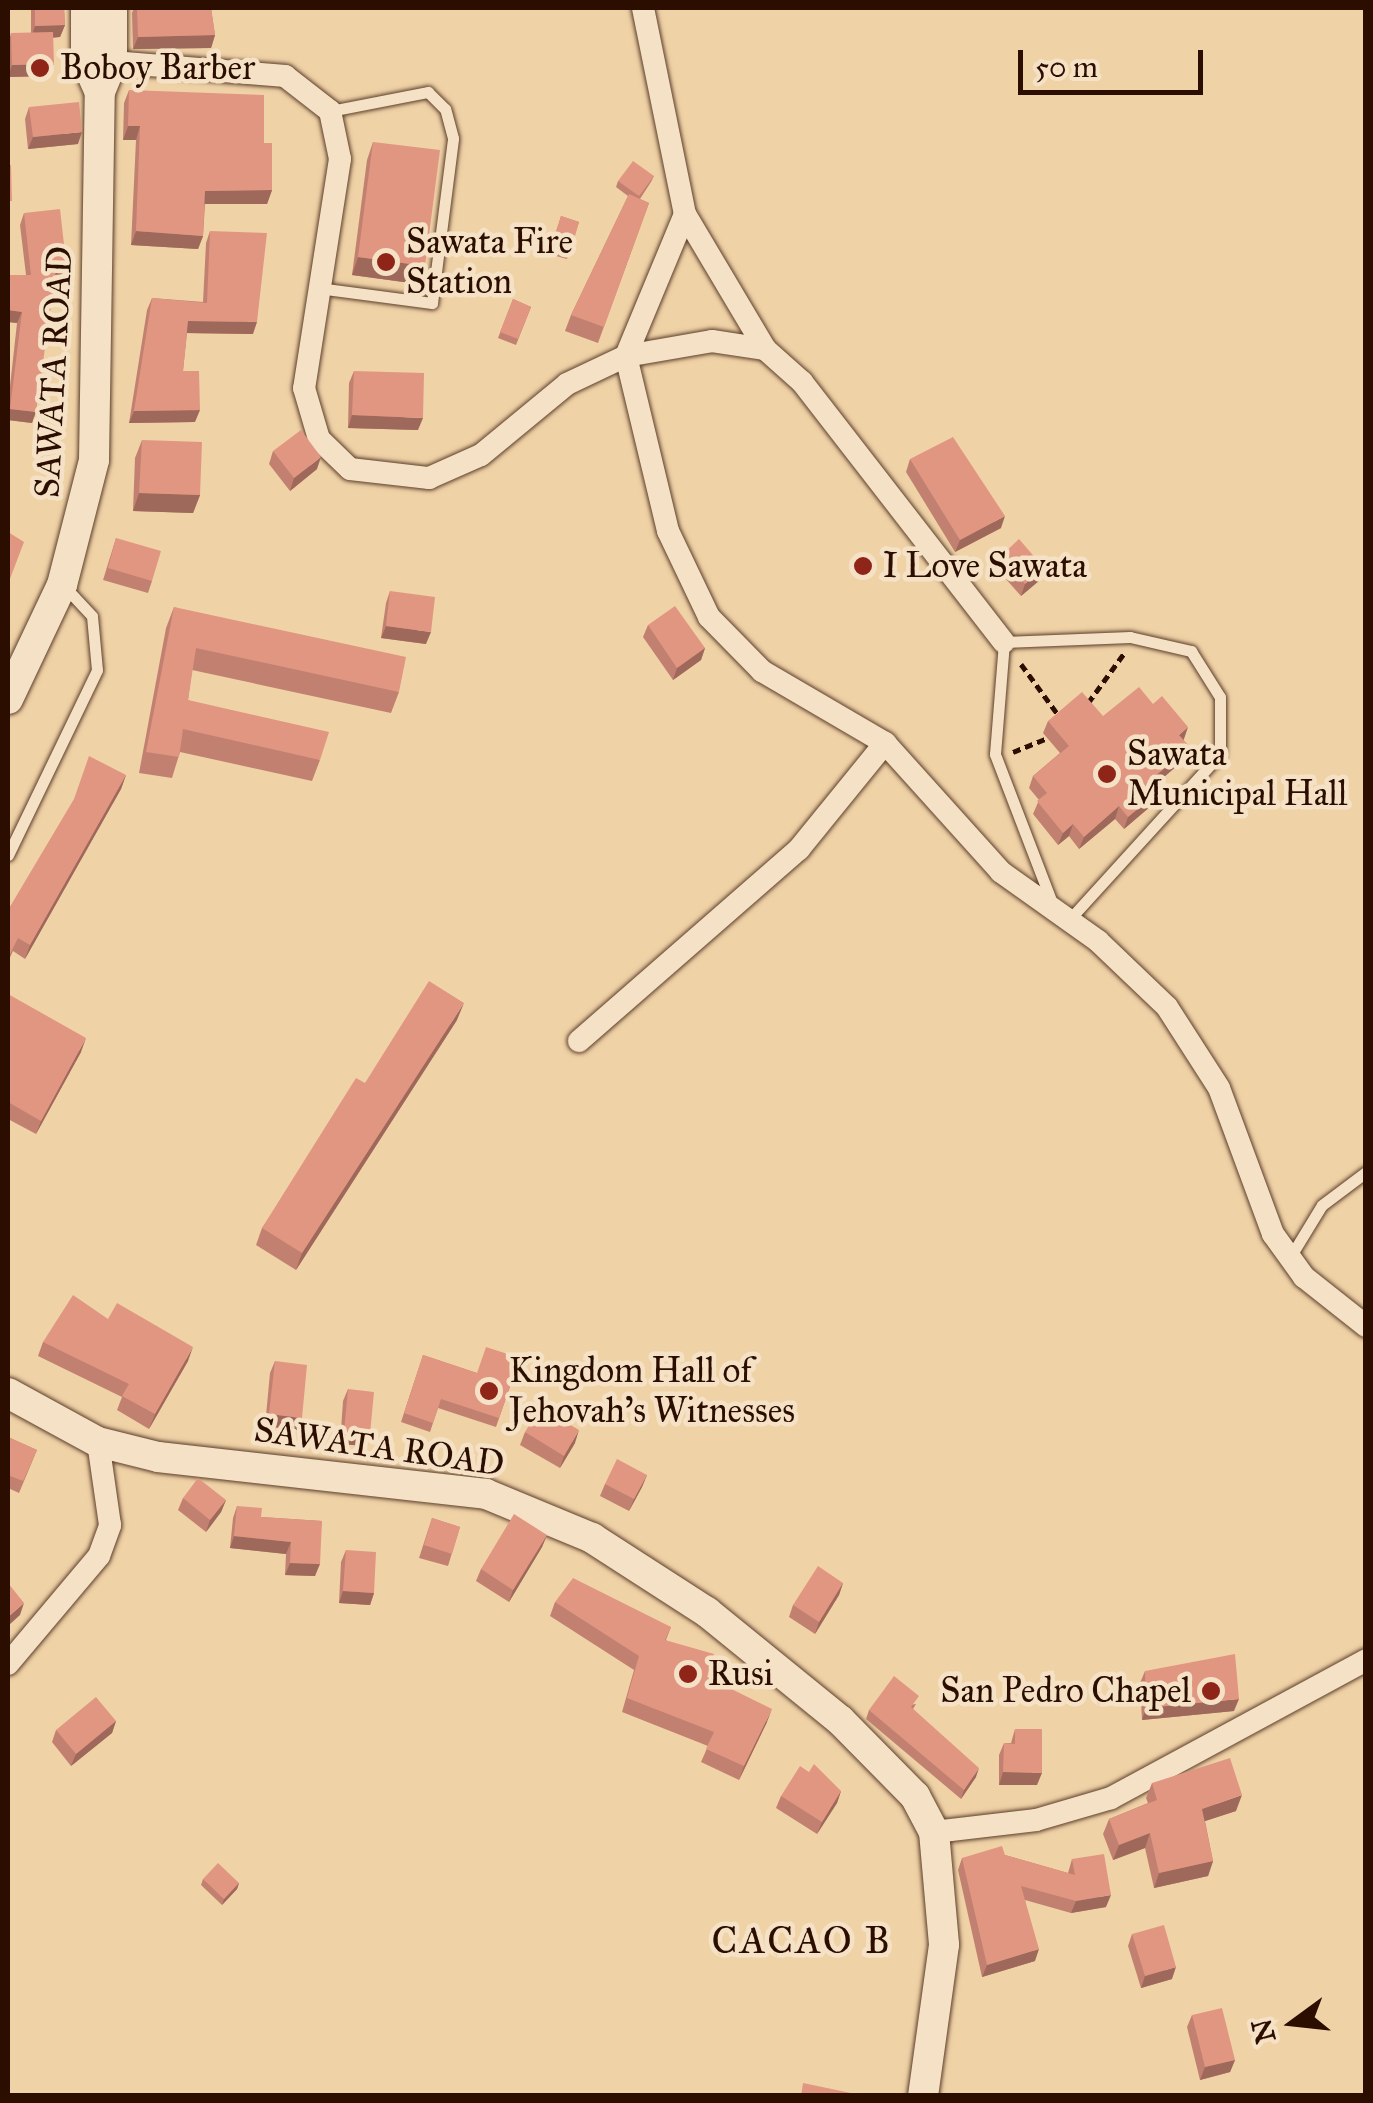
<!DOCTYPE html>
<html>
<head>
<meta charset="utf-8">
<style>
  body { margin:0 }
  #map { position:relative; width:1373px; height:2103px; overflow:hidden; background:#f0d2a7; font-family:"IM FELL Great Primer",serif }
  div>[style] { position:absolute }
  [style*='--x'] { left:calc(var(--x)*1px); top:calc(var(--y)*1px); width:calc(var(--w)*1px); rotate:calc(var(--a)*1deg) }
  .path>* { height:5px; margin-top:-2.5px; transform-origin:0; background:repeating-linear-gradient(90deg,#2b0e00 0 8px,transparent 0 13px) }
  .roads { filter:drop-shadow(0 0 2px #5c3f2a) drop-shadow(0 0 2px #5c3f2a) }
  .service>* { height:11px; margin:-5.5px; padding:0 5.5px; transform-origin:5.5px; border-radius:5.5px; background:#f5e2c6 }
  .minor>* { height:22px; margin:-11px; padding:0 11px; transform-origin:11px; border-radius:11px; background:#f5e2c6 }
  .secondary>* { height:30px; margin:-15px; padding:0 15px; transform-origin:15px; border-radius:15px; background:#f5e2c6 }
  .wall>* { inset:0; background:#c28170 }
  .shaded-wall>* { inset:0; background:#9e695b }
  .building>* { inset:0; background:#e19682 }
  .dots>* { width:28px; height:28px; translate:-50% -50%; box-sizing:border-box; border:5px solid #f5e2c6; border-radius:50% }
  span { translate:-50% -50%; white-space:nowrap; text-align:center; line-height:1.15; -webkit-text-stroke:9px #f5e2c6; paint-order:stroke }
  .poi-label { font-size:35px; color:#2b0e00 }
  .left { translate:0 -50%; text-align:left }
  .right { translate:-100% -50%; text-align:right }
  .street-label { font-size:35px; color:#2b0e00 }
  .neighbourhood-label { font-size:38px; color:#2b0e00; letter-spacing:2.5px }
  .frame { position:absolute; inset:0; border:10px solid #2b0e00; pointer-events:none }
  .north { position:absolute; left:1243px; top:1973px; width:100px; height:100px; -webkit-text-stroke:8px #f5e2c6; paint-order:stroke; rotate:255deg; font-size:28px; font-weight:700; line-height:40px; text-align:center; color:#2b0e00 }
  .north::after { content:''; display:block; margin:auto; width:35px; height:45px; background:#2b0e00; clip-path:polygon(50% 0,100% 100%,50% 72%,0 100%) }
  .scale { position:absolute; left:1018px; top:50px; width:185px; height:45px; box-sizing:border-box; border:5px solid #2b0e00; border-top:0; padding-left:12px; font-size:30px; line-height:35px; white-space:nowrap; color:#2b0e00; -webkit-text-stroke:8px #f5e2c6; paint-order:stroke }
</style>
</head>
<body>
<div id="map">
  <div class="path">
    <i style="--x:1021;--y:664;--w:64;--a:53.8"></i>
    <i style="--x:1088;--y:703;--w:63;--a:-54"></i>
    <i style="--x:1013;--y:752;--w:38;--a:-22"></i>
  </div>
  <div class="roads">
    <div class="service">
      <i style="--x:318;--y:288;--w:115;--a:7.5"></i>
      <i style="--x:432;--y:303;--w:166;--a:-82.7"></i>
      <i style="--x:453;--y:138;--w:30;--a:-105"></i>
      <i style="--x:445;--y:109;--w:24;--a:-135"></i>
      <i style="--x:428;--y:92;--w:100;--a:169"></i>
      <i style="--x:8;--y:855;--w:205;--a:-64.3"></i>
      <i style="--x:97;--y:670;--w:54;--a:-95.3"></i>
      <i style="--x:92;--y:616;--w:40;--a:-133"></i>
      <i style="--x:1054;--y:908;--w:165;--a:-111"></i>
      <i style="--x:995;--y:754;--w:112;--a:-85.4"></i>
      <i style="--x:1004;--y:642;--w:126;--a:-2.3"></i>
      <i style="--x:1130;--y:637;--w:63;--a:12.9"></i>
      <i style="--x:1191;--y:651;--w:54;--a:57.8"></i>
      <i style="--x:1220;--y:697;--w:57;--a:90"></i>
      <i style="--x:1220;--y:754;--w:226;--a:132.3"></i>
      <i style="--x:1289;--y:1259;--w:63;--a:-58.6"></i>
      <i style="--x:1322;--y:1205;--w:55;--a:-36.9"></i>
    </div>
    <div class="minor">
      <i style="--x:643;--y:8;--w:210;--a:78.5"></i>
      <i style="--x:685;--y:214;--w:157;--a:59.3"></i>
      <i style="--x:100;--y:61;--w:186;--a:4.6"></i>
      <i style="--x:285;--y:76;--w:57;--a:37.9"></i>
      <i style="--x:330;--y:111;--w:49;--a:78.2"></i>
      <i style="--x:340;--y:159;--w:232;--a:98.9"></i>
      <i style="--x:304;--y:388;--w:53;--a:73.6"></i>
      <i style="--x:319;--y:439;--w:43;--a:44.1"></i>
      <i style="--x:350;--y:469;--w:80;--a:6.5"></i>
      <i style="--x:429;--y:478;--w:57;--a:-23.9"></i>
      <i style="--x:481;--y:455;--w:112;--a:-39.5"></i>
      <i style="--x:567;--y:384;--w:65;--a:-25.4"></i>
      <i style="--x:626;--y:356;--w:87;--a:-9.9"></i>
      <i style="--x:712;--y:341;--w:54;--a:8.6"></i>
      <i style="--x:765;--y:349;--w:50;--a:41.7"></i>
      <i style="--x:802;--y:382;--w:329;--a:52.2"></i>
      <i style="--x:685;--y:214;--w:154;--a:112.6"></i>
      <i style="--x:626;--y:356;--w:180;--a:76.5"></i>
      <i style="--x:668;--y:531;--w:95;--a:64.5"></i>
      <i style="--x:709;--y:617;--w:76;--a:45.5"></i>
      <i style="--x:762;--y:671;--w:143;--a:30.3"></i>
      <i style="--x:885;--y:743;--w:173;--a:48"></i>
      <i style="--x:1001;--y:872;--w:119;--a:35.4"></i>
      <i style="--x:1098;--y:941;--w:95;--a:43.7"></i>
      <i style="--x:1167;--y:1007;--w:96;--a:57.3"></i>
      <i style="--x:1219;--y:1088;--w:156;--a:69.7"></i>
      <i style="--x:1273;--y:1234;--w:53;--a:54.2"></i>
      <i style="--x:1304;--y:1277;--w:79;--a:38.3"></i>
      <i style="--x:579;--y:1041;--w:292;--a:-41.1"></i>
      <i style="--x:799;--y:849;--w:136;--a:-50.9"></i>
      <i style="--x:8;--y:1664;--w:141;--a:-49.9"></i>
      <i style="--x:99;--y:1556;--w:33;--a:-70"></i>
      <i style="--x:110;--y:1525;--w:84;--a:-98.2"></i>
      <i style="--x:934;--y:1832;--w:103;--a:-6.7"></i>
      <i style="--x:1036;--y:1820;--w:78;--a:-16.3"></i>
      <i style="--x:1111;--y:1798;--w:290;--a:-28.4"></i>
    </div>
    <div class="secondary">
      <i style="--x:86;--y:8;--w:53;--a:90"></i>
      <i style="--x:86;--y:61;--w:34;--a:66"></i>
      <i style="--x:8;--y:699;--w:126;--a:-64.7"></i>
      <i style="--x:62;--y:585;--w:129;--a:-75.6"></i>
      <i style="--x:94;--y:460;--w:368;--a:-89.1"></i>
      <i style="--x:100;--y:92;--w:32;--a:-68"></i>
      <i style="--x:112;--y:62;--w:54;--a:-90"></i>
      <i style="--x:8;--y:1393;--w:102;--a:28.6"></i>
      <i style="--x:98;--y:1442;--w:62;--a:14"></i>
      <i style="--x:158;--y:1457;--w:330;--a:6.4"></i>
      <i style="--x:486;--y:1494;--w:115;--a:22.5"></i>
      <i style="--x:592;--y:1538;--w:137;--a:32.8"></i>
      <i style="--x:707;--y:1612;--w:171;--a:39.1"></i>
      <i style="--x:840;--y:1720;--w:107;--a:45.4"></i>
      <i style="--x:915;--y:1796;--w:41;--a:62.2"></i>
      <i style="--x:934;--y:1832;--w:113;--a:84.9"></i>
      <i style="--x:944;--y:1945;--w:152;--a:97.9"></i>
    </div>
  </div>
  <div class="wall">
    <i style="clip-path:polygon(31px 8px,64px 8px,65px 25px,60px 37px,53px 38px,49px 76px,8px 77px,8px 44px,11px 33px,31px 33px)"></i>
    <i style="clip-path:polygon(134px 8px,211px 8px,215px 35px,211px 48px,133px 49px,132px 13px)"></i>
    <i style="clip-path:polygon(129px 90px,264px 143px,272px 190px,267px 204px,205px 204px,203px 236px,198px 249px,131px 245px,136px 140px,123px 140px,124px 103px)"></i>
    <i style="clip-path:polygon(29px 107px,78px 144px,28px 149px,25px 119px)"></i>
    <i style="clip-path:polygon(373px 142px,425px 266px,418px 284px,352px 275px,367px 160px)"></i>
    <i style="clip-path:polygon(654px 176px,651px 182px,640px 199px,649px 203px,598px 343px,565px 331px,571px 315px,628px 196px,616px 187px,618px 181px)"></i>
    <i style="clip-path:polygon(24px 213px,66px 262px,62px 274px,55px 275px,32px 423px,8px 420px,8px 404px,17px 323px,8px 322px,8px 275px,26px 275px,20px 225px)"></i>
    <i style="clip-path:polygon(561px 216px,579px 222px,567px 259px,549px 254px)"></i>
    <i style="clip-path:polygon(210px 231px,253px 334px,187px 333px,183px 371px,195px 422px,129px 423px,147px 310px,152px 298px,203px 302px,206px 243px)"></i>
    <i style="clip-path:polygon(513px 299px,531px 307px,516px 345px,498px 338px)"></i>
    <i style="clip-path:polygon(354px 371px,418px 430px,348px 428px,349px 383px)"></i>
    <i style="clip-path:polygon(142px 440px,200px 495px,193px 513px,133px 511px,135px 458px)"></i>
    <i style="clip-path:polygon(273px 451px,317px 469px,290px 491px,269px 464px)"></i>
    <i style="clip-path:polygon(910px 459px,1001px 528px,955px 552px,906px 472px)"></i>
    <i style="clip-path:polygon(116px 538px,152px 581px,148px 593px,103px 580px)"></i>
    <i style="clip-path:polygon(1001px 556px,1040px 580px,1021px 596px,996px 568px)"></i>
    <i style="clip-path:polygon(390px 591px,426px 644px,381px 638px,386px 603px)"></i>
    <i style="clip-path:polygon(174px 607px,399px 692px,391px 713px,192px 670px,188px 700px,320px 760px,312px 781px,180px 752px,172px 778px,139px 773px,166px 628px)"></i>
    <i style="clip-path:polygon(648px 625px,705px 648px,701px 660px,673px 680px,643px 637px)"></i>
    <i style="clip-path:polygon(1103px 716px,1184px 739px,1185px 759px,1158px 782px,1158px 800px,1124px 829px,1115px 819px,1079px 849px,1069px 836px,1058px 845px,1033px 814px,1039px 800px,1029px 788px,1033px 776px,1060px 753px,1043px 733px,1048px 721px)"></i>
    <i style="clip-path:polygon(126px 775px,121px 789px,25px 959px,13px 951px,8px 962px,8px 910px)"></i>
    <i style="clip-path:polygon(8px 994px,81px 1052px,36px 1134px,8px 1119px)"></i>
    <i style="clip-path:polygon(457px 1020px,296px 1270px,256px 1245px,262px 1228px,365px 1083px)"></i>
    <i style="clip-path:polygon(108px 1319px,188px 1361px,149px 1429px,117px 1410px,122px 1397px,38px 1356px,43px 1342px)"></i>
    <i style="clip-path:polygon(423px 1355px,477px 1373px,520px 1358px,496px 1427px,438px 1408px,430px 1432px,401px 1422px)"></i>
    <i style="clip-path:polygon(275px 1361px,297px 1430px,265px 1426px,270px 1373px)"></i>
    <i style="clip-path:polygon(348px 1389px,365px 1446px,340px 1444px,343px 1401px)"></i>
    <i style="clip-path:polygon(525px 1432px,575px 1443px,560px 1468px,520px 1445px)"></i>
    <i style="clip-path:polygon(8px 1437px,37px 1450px,19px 1493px,8px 1488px)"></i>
    <i style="clip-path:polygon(647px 1475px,642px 1487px,629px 1511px,600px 1496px,605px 1484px)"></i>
    <i style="clip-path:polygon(183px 1498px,226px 1500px,221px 1512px,206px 1532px,178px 1510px)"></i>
    <i style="clip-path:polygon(237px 1506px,261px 1517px,322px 1521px,315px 1576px,285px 1575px,286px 1554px,230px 1548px,233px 1518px)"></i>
    <i style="clip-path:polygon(432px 1518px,460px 1527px,448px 1566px,419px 1558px)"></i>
    <i style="clip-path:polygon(547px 1535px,542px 1547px,509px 1602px,476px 1581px,481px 1569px)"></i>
    <i style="clip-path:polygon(346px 1550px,374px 1593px,370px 1605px,339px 1603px,341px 1562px)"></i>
    <i style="clip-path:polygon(843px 1583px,839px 1595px,815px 1634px,789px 1617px,793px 1605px)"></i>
    <i style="clip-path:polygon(555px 1602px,671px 1627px,666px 1640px,707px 1677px,767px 1722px,739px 1780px,701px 1762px,708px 1746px,622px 1712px,634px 1670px,550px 1616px)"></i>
    <i style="clip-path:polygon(1145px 1671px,1234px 1711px,1142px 1720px,1140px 1683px)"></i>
    <i style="clip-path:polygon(916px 1704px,913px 1709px,976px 1777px,961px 1799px,866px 1719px,869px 1710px)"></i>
    <i style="clip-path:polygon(116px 1721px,112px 1733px,71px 1766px,52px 1742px,56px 1730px)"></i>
    <i style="clip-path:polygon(1015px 1729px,1037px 1785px,999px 1785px,999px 1755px,1004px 1743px,1011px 1743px)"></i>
    <i style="clip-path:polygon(1152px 1783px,1236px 1811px,1205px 1821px,1213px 1861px,1208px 1876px,1154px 1888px,1145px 1848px,1113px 1860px,1103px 1834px,1109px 1819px,1148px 1803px,1146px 1798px)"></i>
    <i style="clip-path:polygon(841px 1791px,837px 1803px,817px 1834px,776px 1808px,781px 1796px)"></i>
    <i style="clip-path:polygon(1005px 1855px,1068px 1873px,1072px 1859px,1106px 1907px,1071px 1913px,1025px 1900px,1035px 1961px,982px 1977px,958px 1870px,962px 1858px)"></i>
    <i style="clip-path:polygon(203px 1879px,239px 1883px,237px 1889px,222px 1905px,201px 1885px)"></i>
    <i style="clip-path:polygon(1132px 1934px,1172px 1979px,1141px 1988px,1128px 1946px)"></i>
    <i style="clip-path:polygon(1192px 2015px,1235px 2060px,1230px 2072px,1200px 2080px,1187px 2027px)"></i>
  </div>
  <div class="shaded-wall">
    <i style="clip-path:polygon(65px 25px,60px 37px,31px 38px,35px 26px)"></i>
    <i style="clip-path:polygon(215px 35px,211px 48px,133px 49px,138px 37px)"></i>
    <i style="clip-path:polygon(54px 64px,49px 76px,8px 77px,12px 65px)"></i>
    <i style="clip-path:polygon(128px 126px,140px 126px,136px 140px,123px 140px)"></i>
    <i style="clip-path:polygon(82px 132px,78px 144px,28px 149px,33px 137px)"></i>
    <i style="clip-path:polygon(272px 190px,267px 204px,200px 204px,205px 191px)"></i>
    <i style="clip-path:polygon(136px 231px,203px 236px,198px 249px,131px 245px)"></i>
    <i style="clip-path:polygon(358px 257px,425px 266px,418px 284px,352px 275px)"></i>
    <i style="clip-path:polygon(66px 262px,62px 274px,52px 275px,57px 263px)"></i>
    <i style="clip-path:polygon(8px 310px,22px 312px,17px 323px,8px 322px)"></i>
    <i style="clip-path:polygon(188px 321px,257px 322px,253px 334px,183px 333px)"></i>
    <i style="clip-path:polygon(10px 409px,36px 412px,32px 423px,8px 420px)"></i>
    <i style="clip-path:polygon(200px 410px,195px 422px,129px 423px,134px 411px)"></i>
    <i style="clip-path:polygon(352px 415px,423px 418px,418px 430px,348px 428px)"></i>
    <i style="clip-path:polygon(321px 457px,317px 469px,290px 491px,294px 478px)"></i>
    <i style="clip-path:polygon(139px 493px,200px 495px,193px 513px,133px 511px)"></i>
    <i style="clip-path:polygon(1005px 516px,1001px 528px,955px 552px,960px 540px)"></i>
    <i style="clip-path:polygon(1044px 568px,1040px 580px,1021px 596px,1025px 584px)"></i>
    <i style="clip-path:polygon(386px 626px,431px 632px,426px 644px,381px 638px)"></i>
    <i style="clip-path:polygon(705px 648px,701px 660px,673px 680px,677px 668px)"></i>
    <i style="clip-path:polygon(1188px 727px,1184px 739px,1174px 747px,1179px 735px)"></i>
    <i style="clip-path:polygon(1190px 747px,1185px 759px,1150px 789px,1154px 777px)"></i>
    <i style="clip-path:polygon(126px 775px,121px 789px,25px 959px,30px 945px)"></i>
    <i style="clip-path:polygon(1163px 788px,1158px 800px,1124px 829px,1128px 817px)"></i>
    <i style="clip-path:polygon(1119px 806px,1115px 819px,1079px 849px,1084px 837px)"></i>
    <i style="clip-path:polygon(1073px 824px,1069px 836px,1058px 845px,1063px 833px)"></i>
    <i style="clip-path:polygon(464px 1003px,457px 1020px,296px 1270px,302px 1253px)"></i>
    <i style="clip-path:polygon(86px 1038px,81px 1052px,36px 1134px,41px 1121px)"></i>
    <i style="clip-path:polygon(193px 1347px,188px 1361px,149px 1429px,155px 1414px)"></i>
    <i style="clip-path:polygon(269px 1414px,302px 1418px,297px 1430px,265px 1426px)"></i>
    <i style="clip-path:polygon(579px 1430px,575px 1443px,560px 1468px,564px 1456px)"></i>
    <i style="clip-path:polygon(344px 1432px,370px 1434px,365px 1446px,340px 1444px)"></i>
    <i style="clip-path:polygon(647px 1475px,642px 1487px,629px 1511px,634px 1499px)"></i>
    <i style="clip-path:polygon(226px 1500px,221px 1512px,206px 1532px,210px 1520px)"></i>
    <i style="clip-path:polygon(547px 1535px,542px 1547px,509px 1602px,513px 1590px)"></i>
    <i style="clip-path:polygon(234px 1536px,291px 1542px,286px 1554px,230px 1548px)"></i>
    <i style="clip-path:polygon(290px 1563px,320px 1564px,315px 1576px,285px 1575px)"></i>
    <i style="clip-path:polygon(843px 1583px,839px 1595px,815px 1634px,819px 1622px)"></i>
    <i style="clip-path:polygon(343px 1591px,374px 1593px,370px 1605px,339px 1603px)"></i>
    <i style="clip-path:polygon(24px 1603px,20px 1615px,8px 1626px,8px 1617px)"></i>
    <i style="clip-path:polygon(1239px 1699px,1234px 1711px,1142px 1720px,1146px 1708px)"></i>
    <i style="clip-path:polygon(772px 1709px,767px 1722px,739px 1780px,744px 1766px)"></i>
    <i style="clip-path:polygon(116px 1721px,112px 1733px,71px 1766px,76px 1754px)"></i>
    <i style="clip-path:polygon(979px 1768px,976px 1777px,961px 1799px,964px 1790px)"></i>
    <i style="clip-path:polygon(1003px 1772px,1042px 1773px,1037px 1785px,999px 1785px)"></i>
    <i style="clip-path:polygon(841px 1791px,837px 1803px,817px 1834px,822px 1822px)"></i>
    <i style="clip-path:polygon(1242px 1795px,1236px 1811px,1196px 1824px,1202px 1809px)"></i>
    <i style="clip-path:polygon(1150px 1833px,1145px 1848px,1113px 1860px,1119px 1845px)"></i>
    <i style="clip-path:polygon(1213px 1861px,1208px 1876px,1154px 1888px,1159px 1873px)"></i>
    <i style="clip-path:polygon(239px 1883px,237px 1889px,222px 1905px,224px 1899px)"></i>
    <i style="clip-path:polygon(1111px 1895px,1106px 1907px,1071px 1913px,1076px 1901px)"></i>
    <i style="clip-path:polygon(1039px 1949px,1035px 1961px,982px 1977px,987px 1965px)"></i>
    <i style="clip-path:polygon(1176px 1967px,1172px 1979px,1141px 1988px,1145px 1976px)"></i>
    <i style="clip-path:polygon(1235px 2060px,1230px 2072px,1200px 2080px,1205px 2067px)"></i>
  </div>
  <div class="building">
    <i style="clip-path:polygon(35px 8px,64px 8px,65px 25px,35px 26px)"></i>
    <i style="clip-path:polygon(137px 8px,211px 8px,215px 35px,138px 37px)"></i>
    <i style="clip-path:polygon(53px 32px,54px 64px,12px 65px,11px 33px)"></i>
    <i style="clip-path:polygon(129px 90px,264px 95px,264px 143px,272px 143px,272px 190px,205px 191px,203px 236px,136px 231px,140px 126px,128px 126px)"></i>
    <i style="clip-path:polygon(79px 102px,82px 132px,33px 137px,29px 107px)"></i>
    <i style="clip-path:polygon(373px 142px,440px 150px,425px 266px,358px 257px)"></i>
    <i style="clip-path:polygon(633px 161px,654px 176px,639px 196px,618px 181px)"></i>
    <i style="clip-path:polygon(8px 165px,11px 165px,12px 201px,8px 201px)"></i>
    <i style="clip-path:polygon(629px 194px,649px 203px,604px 327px,571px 315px)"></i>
    <i style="clip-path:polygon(60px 209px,66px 262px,57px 263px,36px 412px,10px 409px,22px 312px,8px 310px,8px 275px,31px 275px,24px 213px)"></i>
    <i style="clip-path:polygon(561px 216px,579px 222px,570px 253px,552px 248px)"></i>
    <i style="clip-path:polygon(210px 231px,267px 233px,257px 322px,188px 321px,183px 371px,199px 371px,200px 410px,134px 411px,152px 298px,207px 303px)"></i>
    <i style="clip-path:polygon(513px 299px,531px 307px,518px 339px,500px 332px)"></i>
    <i style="clip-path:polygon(354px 371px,424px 373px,423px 418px,352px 415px)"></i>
    <i style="clip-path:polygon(301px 430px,321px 457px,294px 478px,273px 451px)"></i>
    <i style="clip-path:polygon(953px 437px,1005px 516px,960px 540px,910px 459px)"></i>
    <i style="clip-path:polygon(142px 440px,202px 442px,200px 495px,139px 493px)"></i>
    <i style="clip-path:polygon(8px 532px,24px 542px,8px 584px)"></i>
    <i style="clip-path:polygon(116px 538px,161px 551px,152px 581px,108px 568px)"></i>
    <i style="clip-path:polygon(1019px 539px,1044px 568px,1025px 584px,1001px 556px)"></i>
    <i style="clip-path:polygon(390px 591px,435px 597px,431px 632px,386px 626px)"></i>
    <i style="clip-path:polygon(675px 606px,705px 648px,677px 668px,648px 625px)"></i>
    <i style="clip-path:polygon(174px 607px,406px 657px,399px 692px,196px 648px,188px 700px,329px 732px,320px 760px,183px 729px,179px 757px,146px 752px)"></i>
    <i style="clip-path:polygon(1139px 687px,1153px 704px,1162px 696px,1188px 727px,1179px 735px,1190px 747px,1154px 777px,1163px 788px,1128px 817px,1119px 806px,1084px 837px,1073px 824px,1063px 833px,1037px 801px,1047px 793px,1033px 776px,1069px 746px,1048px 721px,1082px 692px,1103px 716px)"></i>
    <i style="clip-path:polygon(89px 756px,126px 775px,30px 945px,18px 938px,8px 958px,8px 910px,74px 799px)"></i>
    <i style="clip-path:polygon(429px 981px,464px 1003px,302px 1253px,262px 1228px,356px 1078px,365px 1083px)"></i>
    <i style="clip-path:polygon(8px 994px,86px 1038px,41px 1121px,8px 1102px)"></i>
    <i style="clip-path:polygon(73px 1295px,108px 1319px,117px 1303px,193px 1347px,155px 1414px,122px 1396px,129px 1384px,43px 1342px)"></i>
    <i style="clip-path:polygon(486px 1347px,520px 1358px,499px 1418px,441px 1399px,433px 1423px,404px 1413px,423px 1355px,477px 1373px)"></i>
    <i style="clip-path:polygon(275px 1361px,307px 1365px,302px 1418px,269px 1414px)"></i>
    <i style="clip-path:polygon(348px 1389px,374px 1392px,370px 1434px,344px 1432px)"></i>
    <i style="clip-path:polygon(540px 1407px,579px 1430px,564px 1456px,525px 1432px)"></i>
    <i style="clip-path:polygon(8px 1437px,37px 1450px,23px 1481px,8px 1475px)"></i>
    <i style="clip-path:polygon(617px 1459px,647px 1475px,634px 1499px,605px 1484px)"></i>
    <i style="clip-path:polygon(198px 1478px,226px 1500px,210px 1520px,183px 1498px)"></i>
    <i style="clip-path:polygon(237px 1506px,262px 1508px,261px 1517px,322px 1521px,320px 1564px,290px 1563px,291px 1542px,234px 1536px)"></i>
    <i style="clip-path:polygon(514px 1514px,547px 1535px,513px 1590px,481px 1569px)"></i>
    <i style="clip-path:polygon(432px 1518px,460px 1527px,452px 1554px,424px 1545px)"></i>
    <i style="clip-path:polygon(346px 1550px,376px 1552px,374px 1593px,343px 1591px)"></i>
    <i style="clip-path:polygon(818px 1566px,843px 1583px,819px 1622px,793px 1605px)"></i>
    <i style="clip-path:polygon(573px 1578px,671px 1627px,665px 1640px,714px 1654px,707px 1677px,772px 1709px,744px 1766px,706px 1749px,714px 1732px,627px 1698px,639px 1656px,555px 1602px)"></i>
    <i style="clip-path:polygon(8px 1583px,24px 1603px,8px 1617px)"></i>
    <i style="clip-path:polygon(1235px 1654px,1239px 1699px,1146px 1708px,1145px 1671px)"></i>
    <i style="clip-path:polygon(894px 1676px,919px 1696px,911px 1707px,979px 1768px,964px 1790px,869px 1710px)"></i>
    <i style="clip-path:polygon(96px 1697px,116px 1721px,76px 1754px,56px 1730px)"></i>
    <i style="clip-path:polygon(1015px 1729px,1042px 1729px,1042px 1773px,1003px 1772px,1004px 1743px,1015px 1744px)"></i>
    <i style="clip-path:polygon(1230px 1758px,1242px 1795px,1202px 1809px,1213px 1861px,1159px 1873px,1150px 1833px,1119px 1845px,1109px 1819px,1157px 1800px,1152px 1783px)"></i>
    <i style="clip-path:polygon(814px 1764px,841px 1791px,822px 1822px,781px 1796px,800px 1766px,809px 1772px)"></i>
    <i style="clip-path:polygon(1002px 1846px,1005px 1855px,1075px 1875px,1072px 1859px,1104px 1854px,1111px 1895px,1076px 1901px,1021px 1886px,1039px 1949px,987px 1965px,962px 1858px)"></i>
    <i style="clip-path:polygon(218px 1863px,239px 1883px,224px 1899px,203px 1879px)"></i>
    <i style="clip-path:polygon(1164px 1925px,1176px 1967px,1145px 1976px,1132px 1934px)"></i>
    <i style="clip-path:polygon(1222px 2008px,1235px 2060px,1205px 2067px,1192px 2015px)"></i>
    <i style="clip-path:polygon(803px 2083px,865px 2096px,801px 2096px)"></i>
  </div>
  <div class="dots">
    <i style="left:40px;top:68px;background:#8f2418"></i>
    <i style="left:386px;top:262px;background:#8f2418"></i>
    <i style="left:863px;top:566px;background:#8f2418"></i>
    <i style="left:1107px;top:774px;background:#8f2418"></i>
    <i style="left:489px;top:1391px;background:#8f2418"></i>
    <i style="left:688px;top:1674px;background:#8f2418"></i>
    <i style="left:1211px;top:1691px;background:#8f2418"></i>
  </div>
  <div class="poi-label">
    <span class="left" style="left:60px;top:68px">Boboy Barber</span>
    <span class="left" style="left:406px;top:262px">Sawata Fire<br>Station</span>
    <span class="left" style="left:883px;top:566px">I Love Sawata</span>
    <span class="left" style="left:1127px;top:774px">Sawata<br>Municipal Hall</span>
    <span class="left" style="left:509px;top:1391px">Kingdom Hall of<br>Jehovah's Witnesses</span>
    <span class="left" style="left:708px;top:1674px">Rusi</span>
    <span class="right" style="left:1191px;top:1691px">San Pedro Chapel</span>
  </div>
  <div class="street-label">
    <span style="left:54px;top:372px;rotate:-87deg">SAWATA ROAD</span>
    <span style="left:379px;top:1447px;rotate:8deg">SAWATA ROAD</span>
  </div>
  <div class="neighbourhood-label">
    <span style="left:802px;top:1941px">CACAO B</span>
  </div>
  <div class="frame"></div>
  <div class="north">N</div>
  <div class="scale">50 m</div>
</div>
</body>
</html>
